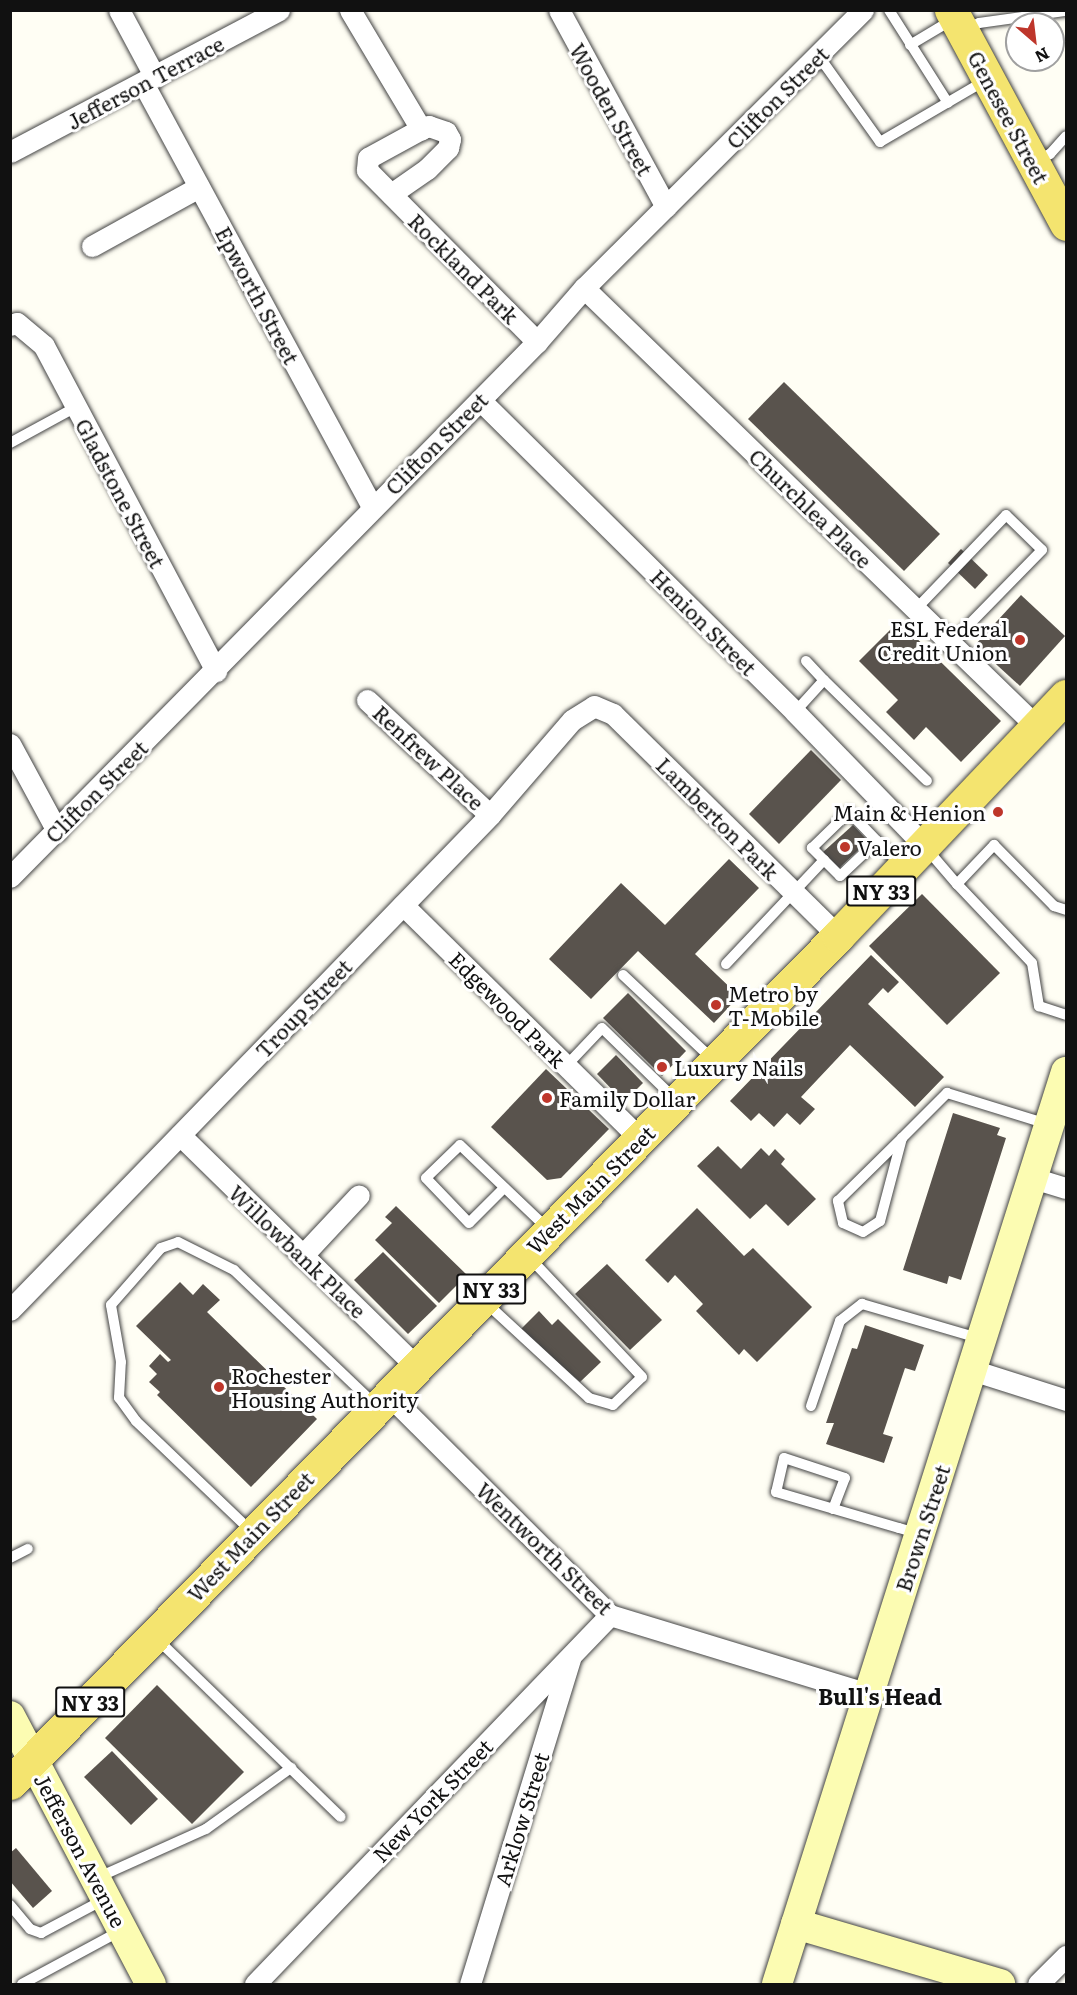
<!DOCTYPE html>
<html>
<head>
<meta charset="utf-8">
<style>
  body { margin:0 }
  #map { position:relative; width:1077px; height:1995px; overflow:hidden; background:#fffef4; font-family:Literata,serif }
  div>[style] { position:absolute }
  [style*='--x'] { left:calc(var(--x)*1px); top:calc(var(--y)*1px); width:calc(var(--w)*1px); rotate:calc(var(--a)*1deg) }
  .building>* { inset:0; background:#59534d }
  .roads { filter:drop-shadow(0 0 2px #444) drop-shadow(0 0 2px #444) }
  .lane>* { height:10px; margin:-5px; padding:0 5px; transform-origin:5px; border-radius:5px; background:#fff }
  .street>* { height:21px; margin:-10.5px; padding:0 10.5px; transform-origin:10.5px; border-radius:10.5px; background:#fff }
  .secondary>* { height:30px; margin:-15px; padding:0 15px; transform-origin:15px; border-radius:15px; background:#fcfcb2 }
  .primary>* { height:33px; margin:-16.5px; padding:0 16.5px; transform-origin:16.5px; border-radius:16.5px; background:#f4e46f }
  .dots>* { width:16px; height:16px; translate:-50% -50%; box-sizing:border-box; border:3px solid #fff; border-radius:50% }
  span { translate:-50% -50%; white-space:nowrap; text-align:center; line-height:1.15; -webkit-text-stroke:6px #fff; paint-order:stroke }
  .shield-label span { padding:2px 4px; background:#fff; border:2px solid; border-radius:4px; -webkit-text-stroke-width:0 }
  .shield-label { font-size:20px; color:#111; font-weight:700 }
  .street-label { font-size:21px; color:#111 }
  .poi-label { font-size:21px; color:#111 }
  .right { translate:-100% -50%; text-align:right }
  .left { translate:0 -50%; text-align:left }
  .neighbourhood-label { font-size:22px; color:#111; font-weight:700 }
  .frame { position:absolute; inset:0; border:12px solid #111; pointer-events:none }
  .north { position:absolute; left:1005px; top:12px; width:60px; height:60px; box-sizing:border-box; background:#fff; border:2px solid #a0a0a0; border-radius:50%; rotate:152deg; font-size:16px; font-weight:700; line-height:24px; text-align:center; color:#111 }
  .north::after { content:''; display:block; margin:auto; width:21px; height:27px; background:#be362b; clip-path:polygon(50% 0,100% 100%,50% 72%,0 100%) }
</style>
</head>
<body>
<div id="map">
  <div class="building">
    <i style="clip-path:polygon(784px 382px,940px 534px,904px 571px,748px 419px)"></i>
    <i style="clip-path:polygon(961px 549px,988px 575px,975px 589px,948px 563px)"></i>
    <i style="clip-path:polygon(1021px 595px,1065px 636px,1020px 686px,975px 645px)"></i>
    <i style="clip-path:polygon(899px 621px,1001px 721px,961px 762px,926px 727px,914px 740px,886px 712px,898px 700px,859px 661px)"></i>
    <i style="clip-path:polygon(811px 750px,841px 780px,779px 844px,749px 814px)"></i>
    <i style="clip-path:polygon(853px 825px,868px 841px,837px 870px,822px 853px)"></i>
    <i style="clip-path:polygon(729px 859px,759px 888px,695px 954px,739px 996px,714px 1023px,638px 951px,591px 999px,549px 959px,621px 883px,665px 925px)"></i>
    <i style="clip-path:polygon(922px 894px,1000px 973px,947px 1025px,869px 946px)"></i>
    <i style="clip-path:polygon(871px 955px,899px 982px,888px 993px,883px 988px,868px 1004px,944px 1077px,915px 1107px,850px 1045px,801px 1097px,815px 1109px,800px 1125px,787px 1113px,774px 1127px,759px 1113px,751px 1121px,730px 1101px)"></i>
    <i style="clip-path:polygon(628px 993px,686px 1051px,662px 1076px,603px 1018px)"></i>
    <i style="clip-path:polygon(616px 1055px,643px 1083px,624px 1102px,597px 1074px)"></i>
    <i style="clip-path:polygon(546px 1069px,609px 1129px,561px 1178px,547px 1180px,491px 1127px)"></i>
    <i style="clip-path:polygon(953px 1113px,1000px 1128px,997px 1135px,1006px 1138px,961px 1280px,949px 1276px,947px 1284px,903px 1270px)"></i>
    <i style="clip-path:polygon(718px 1146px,741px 1169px,761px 1148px,769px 1156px,775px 1149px,785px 1159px,781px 1164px,816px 1199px,788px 1226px,766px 1204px,750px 1219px,697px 1166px)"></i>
    <i style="clip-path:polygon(396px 1206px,467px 1275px,439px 1303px,375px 1240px,392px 1223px,385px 1217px)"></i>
    <i style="clip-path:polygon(697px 1208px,744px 1256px,753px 1248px,812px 1307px,757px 1362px,744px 1349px,739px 1355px,696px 1311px,703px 1304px,675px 1275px,668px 1283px,645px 1260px)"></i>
    <i style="clip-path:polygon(383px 1252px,437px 1306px,408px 1334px,354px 1280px)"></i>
    <i style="clip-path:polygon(607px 1264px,662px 1320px,630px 1350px,575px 1294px)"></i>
    <i style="clip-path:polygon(180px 1282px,193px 1295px,203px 1284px,220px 1300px,207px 1312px,317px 1419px,251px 1487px,157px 1395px,160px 1392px,149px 1382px,157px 1374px,149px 1366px,160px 1354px,168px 1362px,171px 1360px,136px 1326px)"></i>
    <i style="clip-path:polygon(539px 1311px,552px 1325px,558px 1319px,601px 1362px,580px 1382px,520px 1330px)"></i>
    <i style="clip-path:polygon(865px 1325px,924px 1345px,915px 1371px,905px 1368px,883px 1434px,893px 1437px,884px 1463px,826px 1444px,834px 1423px,826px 1423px,852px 1348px,857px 1349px)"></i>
    <i style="clip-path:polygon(157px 1685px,244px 1772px,192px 1824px,105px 1738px)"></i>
    <i style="clip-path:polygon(112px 1751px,158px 1799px,131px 1825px,84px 1777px)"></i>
    <i style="clip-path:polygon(16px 1848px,52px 1891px,33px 1908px,10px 1881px,10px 1853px)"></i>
  </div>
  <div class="roads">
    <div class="lane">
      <i style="--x:889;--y:10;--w:110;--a:57.6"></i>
      <i style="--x:965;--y:31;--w:16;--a:-30"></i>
      <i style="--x:979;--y:23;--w:88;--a:-7.9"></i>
      <i style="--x:910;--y:45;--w:49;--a:-30.8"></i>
      <i style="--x:818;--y:55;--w:107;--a:54.5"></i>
      <i style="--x:880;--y:142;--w:123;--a:-30.3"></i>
      <i style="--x:1036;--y:161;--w:16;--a:-27"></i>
      <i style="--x:1050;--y:154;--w:24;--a:-48"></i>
      <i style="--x:10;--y:443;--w:75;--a:-28.6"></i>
      <i style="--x:916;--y:609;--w:130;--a:-46.2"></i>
      <i style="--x:1006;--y:515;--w:50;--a:44.2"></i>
      <i style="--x:1042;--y:550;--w:130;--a:134.4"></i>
      <i style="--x:806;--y:661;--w:26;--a:47"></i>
      <i style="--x:795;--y:712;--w:43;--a:-47.8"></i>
      <i style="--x:824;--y:680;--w:144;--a:44.4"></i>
      <i style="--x:877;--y:841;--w:51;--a:136.6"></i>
      <i style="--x:840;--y:876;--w:40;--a:-135"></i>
      <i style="--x:812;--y:848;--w:52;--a:-44.2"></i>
      <i style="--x:849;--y:812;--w:40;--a:46"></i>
      <i style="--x:877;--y:841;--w:14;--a:45"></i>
      <i style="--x:887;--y:851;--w:21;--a:43"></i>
      <i style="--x:926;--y:848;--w:48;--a:49.3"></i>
      <i style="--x:957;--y:884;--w:54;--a:-46.5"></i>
      <i style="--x:994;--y:845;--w:86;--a:45.5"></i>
      <i style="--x:1054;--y:906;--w:13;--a:18"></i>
      <i style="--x:957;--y:884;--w:109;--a:46.5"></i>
      <i style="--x:1032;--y:963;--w:44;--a:80.8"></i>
      <i style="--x:1039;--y:1006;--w:28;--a:18"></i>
      <i style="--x:726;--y:964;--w:143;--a:-46.7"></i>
      <i style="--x:623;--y:975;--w:122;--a:43.3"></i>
      <i style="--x:566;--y:1066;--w:52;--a:-46.5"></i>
      <i style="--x:602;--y:1028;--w:100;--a:44.2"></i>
      <i style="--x:902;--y:1138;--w:86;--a:104.8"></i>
      <i style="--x:880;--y:1221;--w:20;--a:147"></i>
      <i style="--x:863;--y:1232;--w:22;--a:-156"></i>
      <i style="--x:843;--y:1223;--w:23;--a:-103"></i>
      <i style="--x:838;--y:1201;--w:90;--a:-44.5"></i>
      <i style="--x:902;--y:1138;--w:64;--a:-45"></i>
      <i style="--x:947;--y:1093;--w:105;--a:17.2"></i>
      <i style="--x:504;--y:1188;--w:49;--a:135"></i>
      <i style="--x:469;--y:1223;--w:62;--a:-133.7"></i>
      <i style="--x:426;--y:1178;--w:47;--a:-44.1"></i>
      <i style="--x:460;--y:1145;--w:120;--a:43.7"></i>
      <i style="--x:484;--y:1301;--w:143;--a:42.7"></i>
      <i style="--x:589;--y:1398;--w:25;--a:16"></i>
      <i style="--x:613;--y:1405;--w:40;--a:-44"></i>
      <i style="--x:642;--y:1377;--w:166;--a:-133.3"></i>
      <i style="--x:811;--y:1406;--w:90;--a:-71.2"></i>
      <i style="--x:840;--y:1321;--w:28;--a:-38"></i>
      <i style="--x:862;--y:1304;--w:121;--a:16.3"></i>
      <i style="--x:833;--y:1509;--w:33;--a:-69"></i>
      <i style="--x:845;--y:1478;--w:64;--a:-161.8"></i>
      <i style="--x:784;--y:1458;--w:35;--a:103"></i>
      <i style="--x:776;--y:1492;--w:128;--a:16.3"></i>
      <i style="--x:899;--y:1528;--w:19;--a:16"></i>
      <i style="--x:251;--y:1531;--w:159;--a:-136.3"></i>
      <i style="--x:136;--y:1421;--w:29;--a:-126"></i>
      <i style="--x:119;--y:1398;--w:36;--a:-87"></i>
      <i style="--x:121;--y:1362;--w:58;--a:-100"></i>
      <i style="--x:111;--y:1305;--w:76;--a:-48.7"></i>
      <i style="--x:161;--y:1248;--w:18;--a:-19"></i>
      <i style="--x:178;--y:1242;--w:63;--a:26.6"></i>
      <i style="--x:234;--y:1270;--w:194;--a:43.7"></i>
      <i style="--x:10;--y:1558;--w:20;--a:-27"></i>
      <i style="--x:156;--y:1638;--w:257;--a:44.1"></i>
      <i style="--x:99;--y:1877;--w:117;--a:-24.2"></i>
      <i style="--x:206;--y:1829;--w:105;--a:-35.7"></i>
      <i style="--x:10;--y:1905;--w:31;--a:50"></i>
      <i style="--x:30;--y:1929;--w:12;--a:20"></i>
      <i style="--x:41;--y:1933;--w:70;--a:-28"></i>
      <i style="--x:22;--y:1984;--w:114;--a:-28.4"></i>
    </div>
    <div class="street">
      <i style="--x:119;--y:10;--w:76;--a:61.8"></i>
      <i style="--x:350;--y:10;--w:139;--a:59.2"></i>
      <i style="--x:421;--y:129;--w:60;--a:151.3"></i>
      <i style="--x:368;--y:158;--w:12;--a:95"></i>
      <i style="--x:367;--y:170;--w:242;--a:45.3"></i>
      <i style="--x:559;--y:10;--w:224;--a:61.5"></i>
      <i style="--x:143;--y:83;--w:482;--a:61.6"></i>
      <i style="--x:10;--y:152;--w:304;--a:-27.8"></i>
      <i style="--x:391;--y:194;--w:44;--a:-34.8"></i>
      <i style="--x:427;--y:169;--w:30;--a:-45"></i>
      <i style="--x:448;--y:148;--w:9;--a:-77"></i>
      <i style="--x:450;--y:139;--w:8;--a:-120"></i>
      <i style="--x:446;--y:132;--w:18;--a:-161"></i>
      <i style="--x:429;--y:126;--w:9;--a:159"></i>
      <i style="--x:92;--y:246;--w:122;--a:-28.9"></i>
      <i style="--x:584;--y:288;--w:632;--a:44.1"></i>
      <i style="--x:10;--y:325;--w:7;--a:-16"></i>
      <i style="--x:17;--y:323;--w:35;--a:40"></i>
      <i style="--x:44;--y:346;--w:368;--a:62.1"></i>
      <i style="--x:480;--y:400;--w:443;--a:44.7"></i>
      <i style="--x:795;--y:712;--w:187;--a:45.9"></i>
      <i style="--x:367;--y:700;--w:168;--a:43.1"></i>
      <i style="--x:10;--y:744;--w:99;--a:61.6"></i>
      <i style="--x:10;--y:877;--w:751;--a:-45.43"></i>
      <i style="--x:537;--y:342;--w:72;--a:-49"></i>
      <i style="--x:584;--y:288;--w:394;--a:-44.9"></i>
      <i style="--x:403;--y:905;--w:332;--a:44.6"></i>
      <i style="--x:180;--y:1135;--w:330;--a:44.4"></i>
      <i style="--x:1033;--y:1178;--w:34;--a:17"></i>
      <i style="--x:302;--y:1256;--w:83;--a:-46.9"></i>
      <i style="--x:10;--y:1310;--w:690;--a:-45.88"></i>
      <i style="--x:490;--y:815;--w:125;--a:-49.2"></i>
      <i style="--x:572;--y:720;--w:26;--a:-32"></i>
      <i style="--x:594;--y:706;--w:21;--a:23"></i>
      <i style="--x:613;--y:714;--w:316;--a:44.6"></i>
      <i style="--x:972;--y:1370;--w:99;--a:17.7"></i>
      <i style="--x:388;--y:1394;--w:313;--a:44.9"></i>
      <i style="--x:610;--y:1615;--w:271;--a:17"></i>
      <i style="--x:255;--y:1984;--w:512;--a:-46.11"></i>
      <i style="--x:470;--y:1984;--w:341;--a:-72.9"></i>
      <i style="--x:1038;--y:1984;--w:40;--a:-45"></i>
    </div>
    <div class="secondary">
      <i style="--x:10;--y:1716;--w:303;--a:62.3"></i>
      <i style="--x:796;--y:1924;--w:213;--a:16.4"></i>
      <i style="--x:777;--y:1984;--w:957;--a:-72.42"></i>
    </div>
    <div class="primary">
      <i style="--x:951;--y:10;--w:243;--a:61.7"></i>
      <i style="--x:10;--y:1783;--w:1184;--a:-45.65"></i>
      <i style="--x:838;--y:936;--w:331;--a:-46.5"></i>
    </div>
  </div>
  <div class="dots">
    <i style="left:1020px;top:640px;background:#be362b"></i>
    <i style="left:998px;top:812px;background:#be362b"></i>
    <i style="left:845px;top:847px;background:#be362b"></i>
    <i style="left:716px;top:1005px;background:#be362b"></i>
    <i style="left:662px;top:1067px;background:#be362b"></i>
    <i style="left:547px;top:1098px;background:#be362b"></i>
    <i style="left:219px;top:1387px;background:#be362b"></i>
  </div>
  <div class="shield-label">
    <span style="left:881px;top:891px">NY 33</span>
    <span style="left:491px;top:1289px">NY 33</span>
    <span style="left:90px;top:1702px">NY 33</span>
  </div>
  <div class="street-label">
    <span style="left:145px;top:82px;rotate:-28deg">Jefferson Terrace</span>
    <span style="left:777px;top:97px;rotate:-45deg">Clifton Street</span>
    <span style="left:612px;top:109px;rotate:61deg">Wooden Street</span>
    <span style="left:1009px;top:117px;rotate:62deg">Genesee Street</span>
    <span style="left:464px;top:268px;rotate:45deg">Rockland Park</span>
    <span style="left:258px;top:295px;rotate:62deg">Epworth Street</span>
    <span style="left:436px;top:443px;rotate:-45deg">Clifton Street</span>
    <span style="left:121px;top:493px;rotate:62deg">Gladstone Street</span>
    <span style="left:811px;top:508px;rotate:44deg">Churchlea Place</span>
    <span style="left:704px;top:622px;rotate:45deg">Henion Street</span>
    <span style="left:429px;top:757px;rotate:43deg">Renfrew Place</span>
    <span style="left:96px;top:791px;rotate:-45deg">Clifton Street</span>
    <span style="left:718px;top:818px;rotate:45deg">Lamberton Park</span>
    <span style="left:303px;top:1008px;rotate:-46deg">Troup Street</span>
    <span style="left:508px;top:1009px;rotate:45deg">Edgewood Park</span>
    <span style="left:590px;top:1189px;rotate:-45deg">West Main Street</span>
    <span style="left:298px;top:1251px;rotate:44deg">Willowbank Place</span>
    <span style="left:922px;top:1528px;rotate:-72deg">Brown Street</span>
    <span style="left:250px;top:1536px;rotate:-46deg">West Main Street</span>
    <span style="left:545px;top:1548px;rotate:44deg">Wentworth Street</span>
    <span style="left:432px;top:1800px;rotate:-46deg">New York Street</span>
    <span style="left:521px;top:1819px;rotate:-73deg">Arklow Street</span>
    <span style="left:81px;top:1850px;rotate:62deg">Jefferson Avenue</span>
  </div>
  <div class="poi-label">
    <span class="right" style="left:1008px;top:640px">ESL Federal<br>Credit Union</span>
    <span class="right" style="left:986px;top:812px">Main &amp; Henion</span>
    <span class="left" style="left:857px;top:847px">Valero</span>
    <span class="left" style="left:728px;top:1005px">Metro by<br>T-Mobile</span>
    <span class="left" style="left:674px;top:1067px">Luxury Nails</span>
    <span class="left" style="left:559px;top:1098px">Family Dollar</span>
    <span class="left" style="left:231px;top:1387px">Rochester<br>Housing Authority</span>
  </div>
  <div class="neighbourhood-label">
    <span style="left:880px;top:1696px">Bull's Head</span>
  </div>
  <div class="frame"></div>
  <div class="north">N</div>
</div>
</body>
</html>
